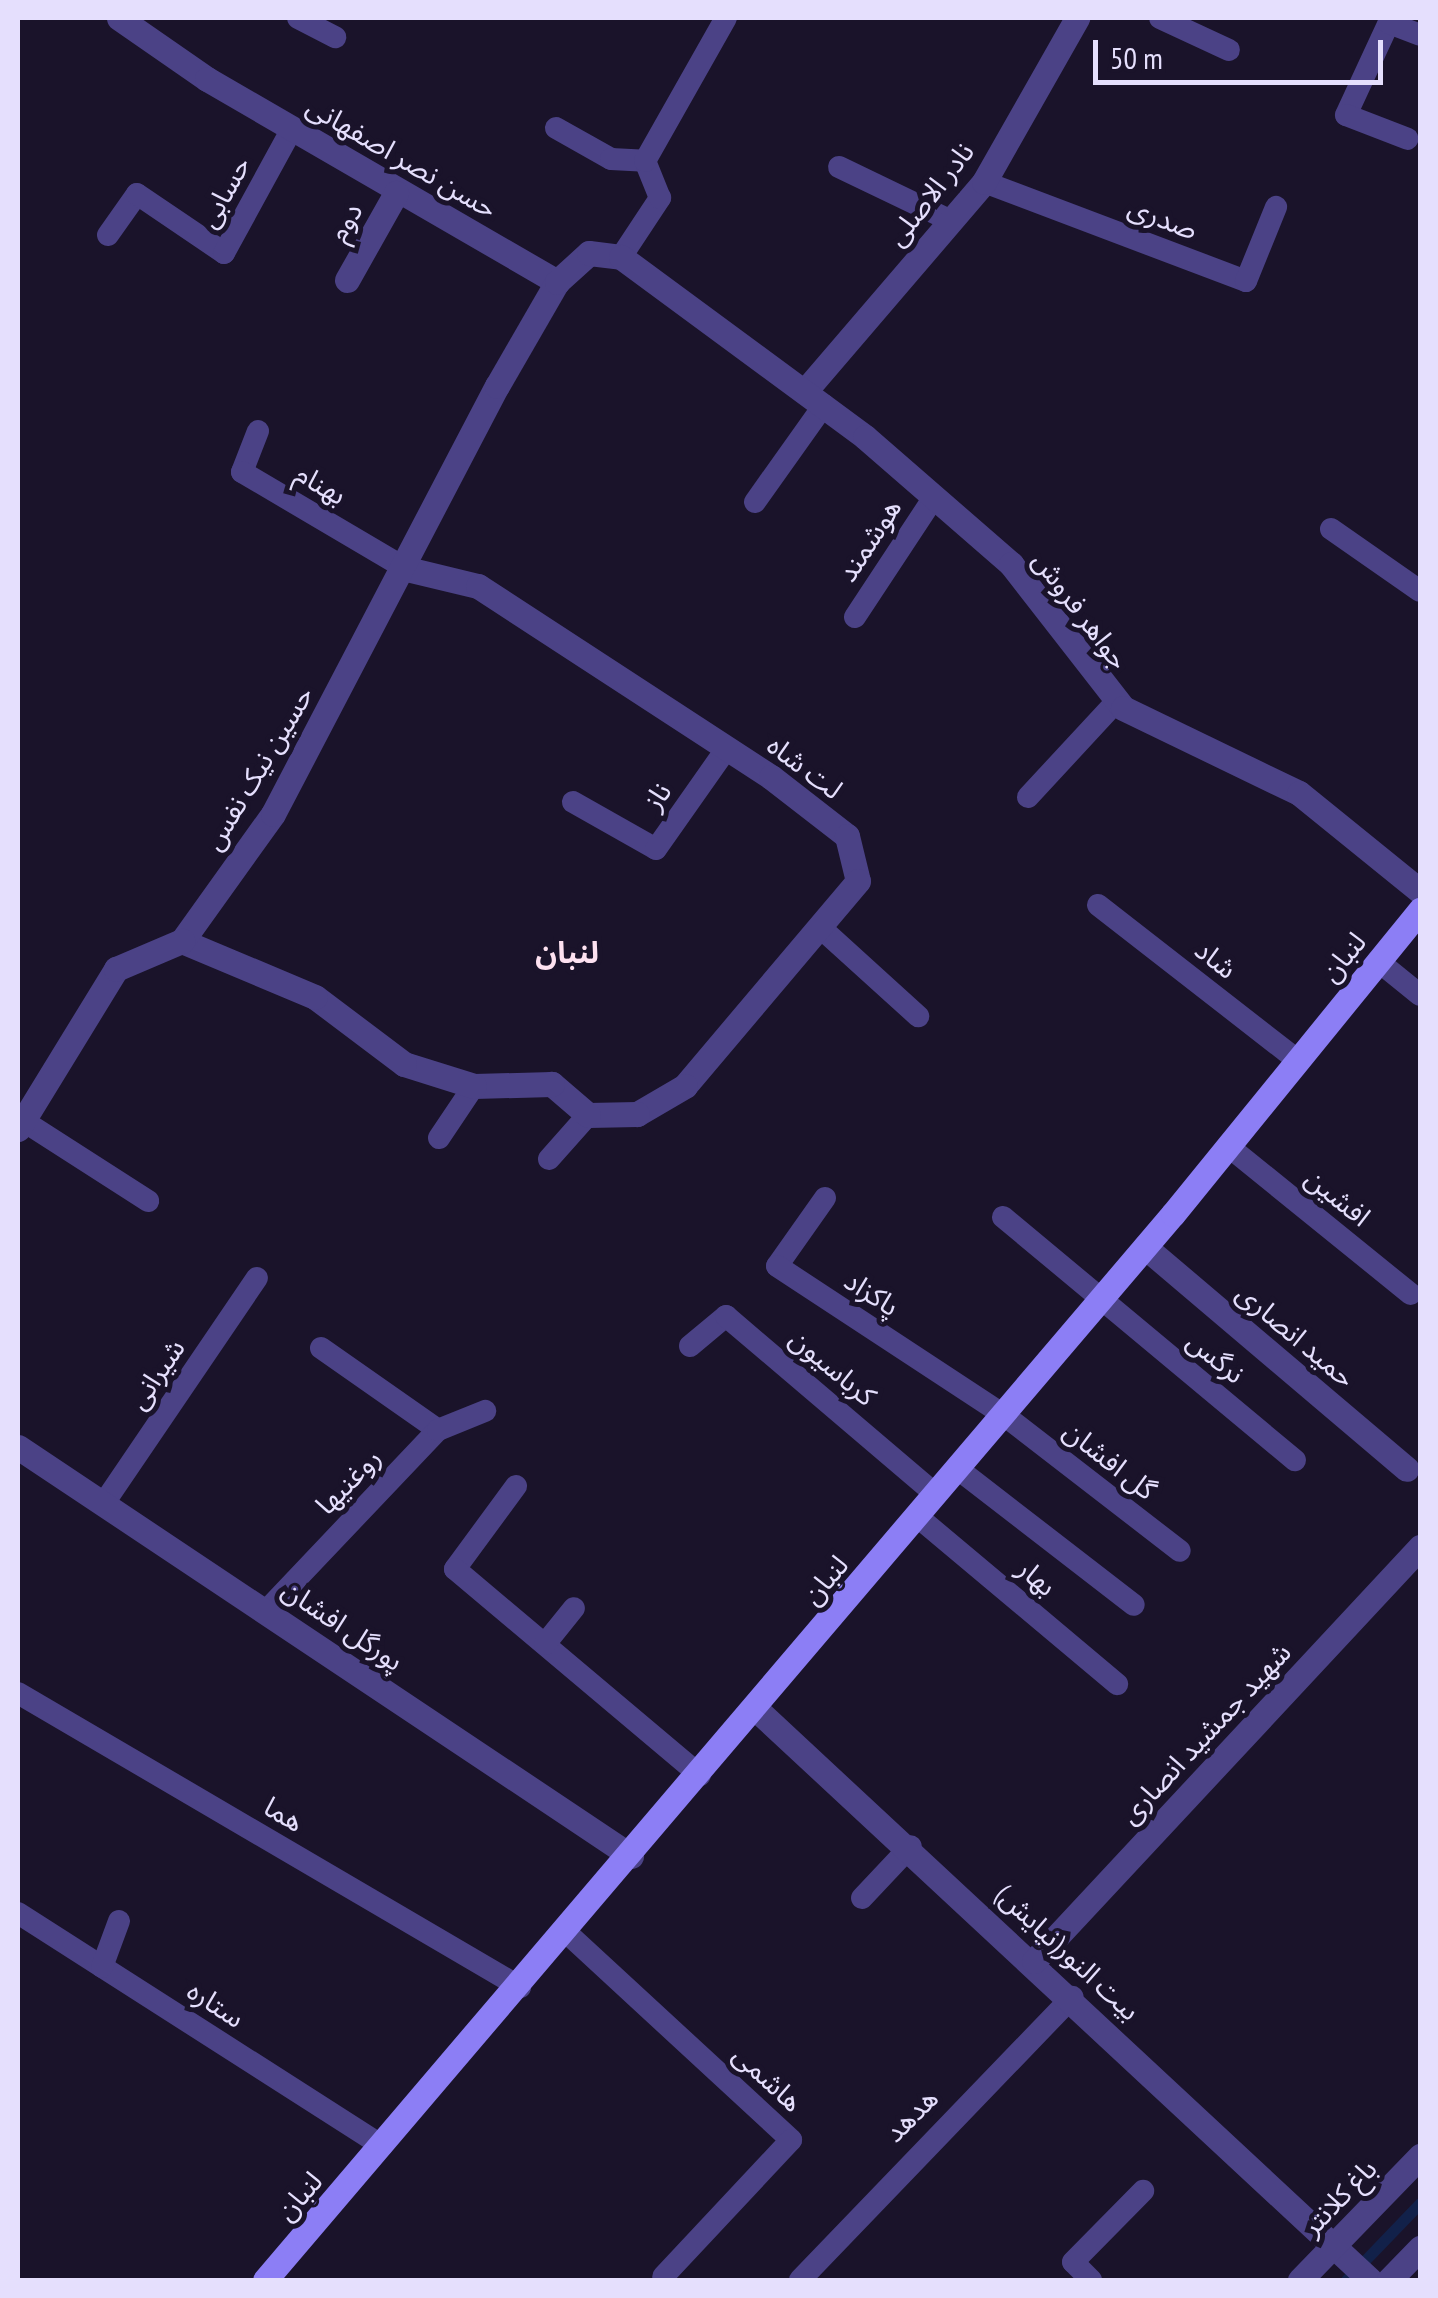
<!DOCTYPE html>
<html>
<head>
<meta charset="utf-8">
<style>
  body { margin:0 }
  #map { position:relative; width:1438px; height:2298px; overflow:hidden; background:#1a132a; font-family:"PT Sans Narrow","Noto Sans Arabic",sans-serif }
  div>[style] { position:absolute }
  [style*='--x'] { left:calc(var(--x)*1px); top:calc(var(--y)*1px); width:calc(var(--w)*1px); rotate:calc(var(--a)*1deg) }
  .stream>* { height:11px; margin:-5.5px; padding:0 5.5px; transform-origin:5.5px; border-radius:5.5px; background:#12214a }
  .service>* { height:22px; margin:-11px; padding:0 11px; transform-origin:11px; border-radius:11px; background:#4b4286 }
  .minor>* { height:25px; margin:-12.5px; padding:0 12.5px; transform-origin:12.5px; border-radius:12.5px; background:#4b4286 }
  .secondary>* { height:25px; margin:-12.5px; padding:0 12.5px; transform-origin:12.5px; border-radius:12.5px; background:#8c7ef5 }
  span { translate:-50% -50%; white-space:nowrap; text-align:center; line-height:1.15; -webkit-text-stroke:10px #1a132a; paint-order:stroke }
  .street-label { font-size:28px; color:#e5dffd }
  .neighbourhood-label { font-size:30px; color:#fde1f0; font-weight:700 }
  .frame { position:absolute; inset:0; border:20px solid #e5dffd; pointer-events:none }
  .scale { position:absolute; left:1093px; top:40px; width:290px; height:45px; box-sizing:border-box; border:5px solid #e5dffd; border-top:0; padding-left:12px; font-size:30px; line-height:35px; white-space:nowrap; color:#e5dffd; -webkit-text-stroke:8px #1a132a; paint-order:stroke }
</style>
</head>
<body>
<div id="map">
  <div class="stream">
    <i style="--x:1346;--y:2280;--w:107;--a:-46.1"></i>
  </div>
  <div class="service">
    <i style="--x:298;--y:18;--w:42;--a:27.2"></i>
    <i style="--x:1160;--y:18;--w:76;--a:24.9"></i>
    <i style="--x:1391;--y:18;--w:107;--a:114.9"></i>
    <i style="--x:1346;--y:115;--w:66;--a:21.2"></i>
    <i style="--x:1389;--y:23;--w:33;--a:21"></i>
    <i style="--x:556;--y:128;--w:63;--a:29.4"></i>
    <i style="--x:611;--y:159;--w:34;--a:3"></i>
    <i style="--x:839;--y:167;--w:118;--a:25.7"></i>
    <i style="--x:984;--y:182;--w:280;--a:20.7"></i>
    <i style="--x:1246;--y:281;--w:80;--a:-67.9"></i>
    <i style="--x:108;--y:235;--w:50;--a:-54.7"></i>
    <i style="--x:137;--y:194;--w:105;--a:34.1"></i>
    <i style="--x:224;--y:253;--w:141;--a:-61.3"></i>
    <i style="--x:621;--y:257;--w:71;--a:-56.5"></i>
    <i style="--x:660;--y:198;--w:40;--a:-112"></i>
    <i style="--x:645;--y:161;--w:164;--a:-60.5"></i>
    <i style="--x:258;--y:431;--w:44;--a:111.3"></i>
    <i style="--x:242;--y:472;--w:191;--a:30.5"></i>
    <i style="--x:755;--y:502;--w:119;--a:-54.6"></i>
    <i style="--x:1331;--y:529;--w:108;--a:34.9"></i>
    <i style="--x:855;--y:617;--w:144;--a:-56.6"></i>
    <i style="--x:1028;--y:797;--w:129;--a:-47.2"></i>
    <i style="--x:573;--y:802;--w:95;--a:29.5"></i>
    <i style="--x:656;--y:849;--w:123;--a:-54.9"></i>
    <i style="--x:1098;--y:905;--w:252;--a:37.9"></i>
    <i style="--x:822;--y:929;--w:130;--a:42.2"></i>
    <i style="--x:1378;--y:961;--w:54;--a:39"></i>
    <i style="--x:22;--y:1120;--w:150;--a:32.7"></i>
    <i style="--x:439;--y:1138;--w:63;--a:-56.1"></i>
    <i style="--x:1228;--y:1146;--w:235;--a:39"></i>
    <i style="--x:549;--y:1159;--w:59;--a:-48.4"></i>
    <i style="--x:825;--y:1198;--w:83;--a:125.2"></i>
    <i style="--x:777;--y:1266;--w:272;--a:33.3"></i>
    <i style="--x:1004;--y:1415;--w:222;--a:37.7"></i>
    <i style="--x:1003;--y:1217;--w:380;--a:39.8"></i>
    <i style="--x:690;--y:1346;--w:47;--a:-39.8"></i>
    <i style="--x:726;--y:1316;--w:276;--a:40.4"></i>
    <i style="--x:321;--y:1348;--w:143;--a:35"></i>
    <i style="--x:958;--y:1469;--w:222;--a:37.7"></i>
    <i style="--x:516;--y:1486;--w:103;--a:126.3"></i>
    <i style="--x:455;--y:1569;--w:320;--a:40.1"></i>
    <i style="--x:104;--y:1503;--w:272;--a:-55.8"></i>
    <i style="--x:918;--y:1517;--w:260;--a:40"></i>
    <i style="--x:267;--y:1610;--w:248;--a:-46.5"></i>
    <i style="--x:438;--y:1430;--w:51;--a:-22"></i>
    <i style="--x:545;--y:1644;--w:46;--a:-51.1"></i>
    <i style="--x:18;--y:1693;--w:582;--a:30.36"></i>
    <i style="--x:862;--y:1898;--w:71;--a:-46.7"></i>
    <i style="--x:18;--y:1913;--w:432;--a:32.6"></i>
    <i style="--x:567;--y:1933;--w:305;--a:42.7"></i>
    <i style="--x:791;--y:2140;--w:187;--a:133.1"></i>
    <i style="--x:102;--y:1967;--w:49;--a:-69.7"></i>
    <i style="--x:800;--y:2280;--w:393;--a:-46.1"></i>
    <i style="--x:1091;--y:2280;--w:25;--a:-135"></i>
    <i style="--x:1073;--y:2262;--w:100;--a:-45.4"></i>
  </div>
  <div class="minor">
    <i style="--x:119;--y:18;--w:107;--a:34.7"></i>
    <i style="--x:207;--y:79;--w:405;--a:30.1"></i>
    <i style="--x:347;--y:280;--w:100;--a:-60.6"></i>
    <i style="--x:805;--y:391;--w:275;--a:-49.4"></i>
    <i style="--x:984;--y:182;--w:189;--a:-60.4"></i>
    <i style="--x:407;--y:569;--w:73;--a:13.5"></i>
    <i style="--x:478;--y:586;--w:350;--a:33.1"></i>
    <i style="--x:771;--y:777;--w:96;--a:37.8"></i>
    <i style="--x:847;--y:836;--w:46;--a:76.3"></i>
    <i style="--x:858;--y:881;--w:268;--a:130.2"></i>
    <i style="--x:685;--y:1086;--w:56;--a:149.7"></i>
    <i style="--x:637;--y:1114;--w:49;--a:178.8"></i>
    <i style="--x:588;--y:1115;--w:48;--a:-139.3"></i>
    <i style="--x:552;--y:1084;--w:78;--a:178.5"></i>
    <i style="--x:474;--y:1086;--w:73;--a:-162.6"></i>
    <i style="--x:404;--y:1064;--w:111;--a:-143"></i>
    <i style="--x:315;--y:997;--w:144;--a:-157.2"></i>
    <i style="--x:182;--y:941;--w:156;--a:-54.4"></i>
    <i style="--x:273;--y:814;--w:483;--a:-62.4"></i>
    <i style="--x:497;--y:386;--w:120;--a:-60"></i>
    <i style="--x:557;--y:282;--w:43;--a:-42.2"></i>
    <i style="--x:589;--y:253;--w:32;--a:7"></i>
    <i style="--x:621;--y:257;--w:303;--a:36.4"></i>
    <i style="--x:865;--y:437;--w:194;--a:41"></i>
    <i style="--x:1011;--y:564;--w:182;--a:52.1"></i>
    <i style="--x:1123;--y:708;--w:195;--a:25.8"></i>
    <i style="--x:1299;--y:793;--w:156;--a:39"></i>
    <i style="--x:18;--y:1129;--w:188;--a:-58.5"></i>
    <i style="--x:116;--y:969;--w:72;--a:-23"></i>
    <i style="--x:1145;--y:1247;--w:343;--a:40.3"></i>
    <i style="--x:18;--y:1447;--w:737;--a:33.71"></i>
    <i style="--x:756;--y:1709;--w:838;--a:42.92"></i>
    <i style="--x:1034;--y:1961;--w:566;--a:-47"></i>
    <i style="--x:1300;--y:2280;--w:173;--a:-45.9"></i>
    <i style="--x:1389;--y:2280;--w:45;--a:-45.9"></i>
  </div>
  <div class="secondary">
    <i style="--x:265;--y:2280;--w:1400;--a:-49.58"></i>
    <i style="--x:1173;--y:1214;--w:392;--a:-50.9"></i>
  </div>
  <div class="street-label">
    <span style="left:402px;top:157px;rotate:30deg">حسن نصر اصفهانی</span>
    <span style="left:224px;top:192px;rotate:-61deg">حسابی</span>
    <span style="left:930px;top:194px;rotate:-52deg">نادر الاصلی</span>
    <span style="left:1163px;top:218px;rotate:21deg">صدری</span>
    <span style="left:345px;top:222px;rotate:-60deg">دوم</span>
    <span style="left:321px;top:484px;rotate:30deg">بهنام</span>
    <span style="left:869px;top:540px;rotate:-57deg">هوشمند</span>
    <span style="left:1081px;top:610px;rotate:53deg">جواهر فروش</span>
    <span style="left:805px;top:767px;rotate:37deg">لت شاه</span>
    <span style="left:258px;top:768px;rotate:-59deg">حسین نیک نفس</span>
    <span style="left:657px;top:796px;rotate:-55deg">ناز</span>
    <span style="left:1343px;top:957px;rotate:-51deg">لنبان</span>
    <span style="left:1216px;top:959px;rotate:38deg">شاد</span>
    <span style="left:1338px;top:1197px;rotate:39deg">افشین</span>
    <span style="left:872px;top:1293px;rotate:33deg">پاکزاد</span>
    <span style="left:1296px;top:1335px;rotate:40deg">حمید انصاری</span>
    <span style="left:1216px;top:1357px;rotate:39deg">نرگس</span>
    <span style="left:833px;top:1367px;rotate:40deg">کرباسیون</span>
    <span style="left:156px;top:1374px;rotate:-56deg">شیرانی</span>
    <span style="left:1110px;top:1460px;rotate:38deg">گل افشان</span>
    <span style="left:348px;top:1481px;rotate:-46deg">روغنیها</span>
    <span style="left:1037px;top:1577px;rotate:40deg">بهار</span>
    <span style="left:825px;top:1580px;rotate:-50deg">لنبان</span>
    <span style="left:343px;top:1625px;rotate:34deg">پورگل افشان</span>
    <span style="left:1205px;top:1733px;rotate:-47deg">شهید جمشید انصاری</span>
    <span style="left:284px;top:1814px;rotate:30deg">هما</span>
    <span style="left:1068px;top:1952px;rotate:43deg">بیت النور(نیایش)</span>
    <span style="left:216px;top:2004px;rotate:33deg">ستاره</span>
    <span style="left:768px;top:2078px;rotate:43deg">هاشمی</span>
    <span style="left:911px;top:2115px;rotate:-45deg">هدهد</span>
    <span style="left:299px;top:2196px;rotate:-49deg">لنبان</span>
    <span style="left:1339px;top:2197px;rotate:-46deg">باغ کلانتر</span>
  </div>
  <div class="neighbourhood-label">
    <span style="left:567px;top:952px">لنبان</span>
  </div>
  <div class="frame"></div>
  <div class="scale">50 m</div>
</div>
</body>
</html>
